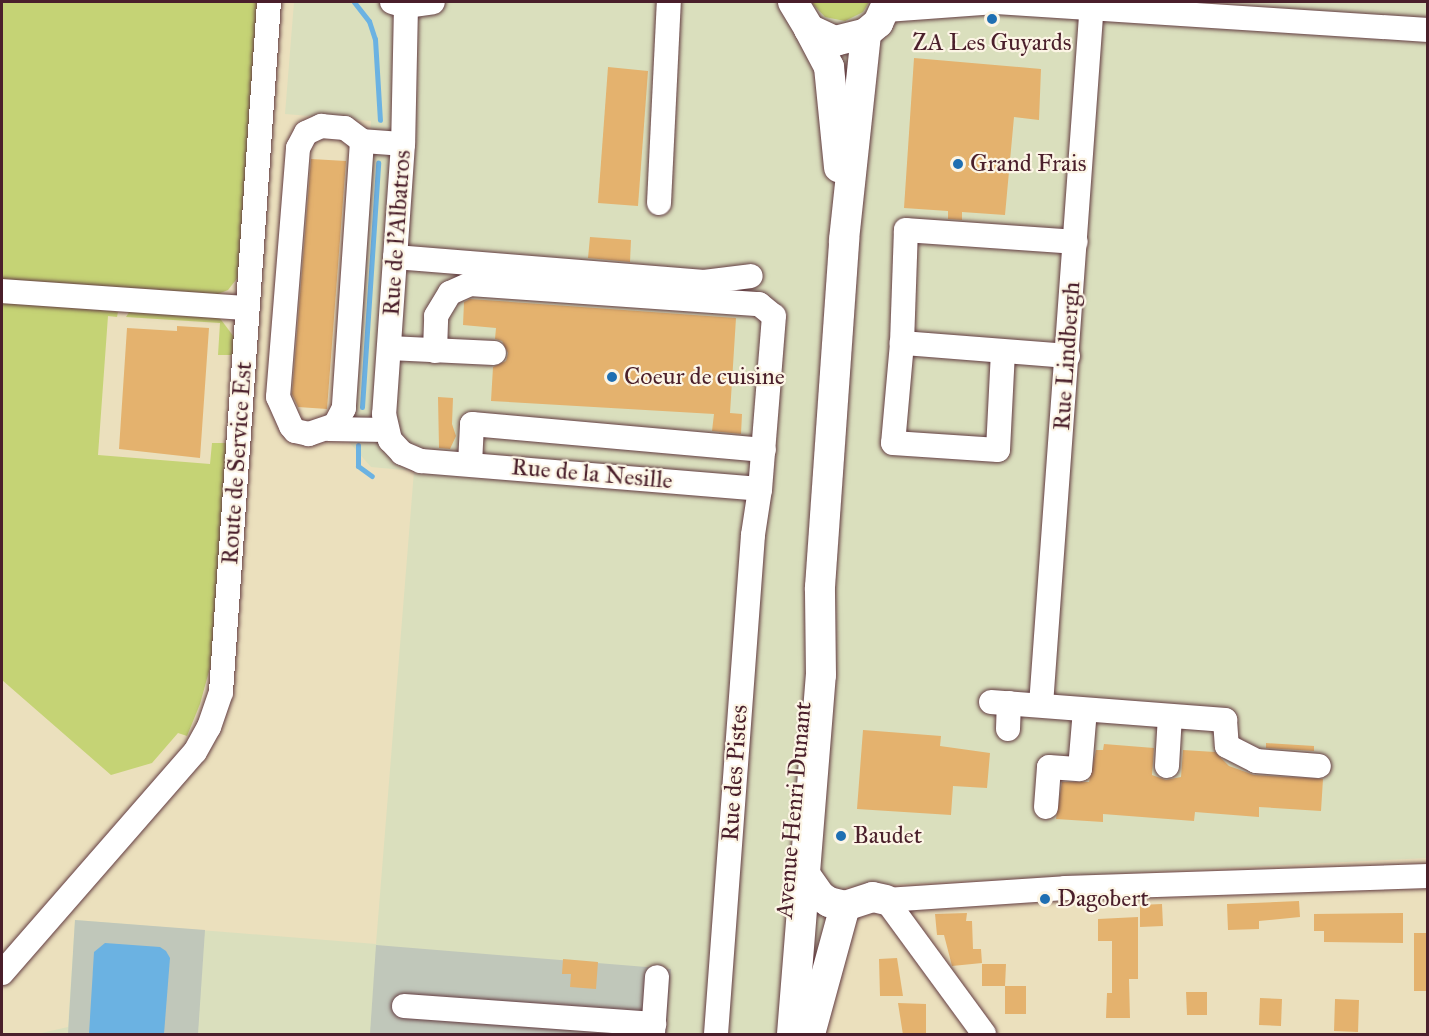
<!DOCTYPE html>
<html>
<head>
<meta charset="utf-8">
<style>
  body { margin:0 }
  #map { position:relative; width:1429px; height:1036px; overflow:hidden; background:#ebe0bd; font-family:"IM FELL Great Primer",serif }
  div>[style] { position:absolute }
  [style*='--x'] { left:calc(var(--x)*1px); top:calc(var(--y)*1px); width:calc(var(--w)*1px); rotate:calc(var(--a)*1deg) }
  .built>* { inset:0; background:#dadfbd }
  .industrial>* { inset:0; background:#c0c7ba }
  .green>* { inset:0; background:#c5d375 }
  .water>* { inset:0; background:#6bb2e2 }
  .stream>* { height:5px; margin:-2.5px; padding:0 2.5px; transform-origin:2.5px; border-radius:2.5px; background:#6bb2e2 }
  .building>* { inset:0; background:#e4b26e }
  .roads { filter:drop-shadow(0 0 2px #623c41) drop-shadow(0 0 2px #623c41) }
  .minor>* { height:24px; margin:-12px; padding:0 12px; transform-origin:12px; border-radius:12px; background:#fff }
  .major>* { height:30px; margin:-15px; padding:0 15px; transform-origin:15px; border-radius:15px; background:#fff }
  .dots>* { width:16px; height:16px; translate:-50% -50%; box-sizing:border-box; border:3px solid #fcf5e5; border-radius:50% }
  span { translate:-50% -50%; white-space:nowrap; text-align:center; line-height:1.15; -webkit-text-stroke:4.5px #fcf5e5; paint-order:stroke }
  .poi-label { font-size:24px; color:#4a1f2b }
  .left { translate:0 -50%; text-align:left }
  .street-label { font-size:24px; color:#4a1f2b }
  .frame { position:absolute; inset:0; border:3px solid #4a1f2b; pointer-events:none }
</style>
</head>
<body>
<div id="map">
  <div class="built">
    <i style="clip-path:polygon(294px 2px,1427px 2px,1427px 858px,845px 887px,814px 1034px,37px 1034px,68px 1027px,75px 920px,376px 944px,414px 471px,371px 467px,348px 441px,371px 121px,285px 114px)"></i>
  </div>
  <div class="industrial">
    <i style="clip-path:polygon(75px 920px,205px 930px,198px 1034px,68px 1034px)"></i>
    <i style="clip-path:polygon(376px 945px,671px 969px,666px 1034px,370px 1034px)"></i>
  </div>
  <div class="green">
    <i style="clip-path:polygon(2px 2px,261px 2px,239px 276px,228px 290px,213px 296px,2px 283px)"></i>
    <i style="clip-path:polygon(811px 2px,869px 2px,863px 12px,845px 21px,825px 17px)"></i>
    <i style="clip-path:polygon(2px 299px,118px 312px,117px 317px,108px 316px,98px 455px,210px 464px,212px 443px,229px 443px,211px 664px,200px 704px,187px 736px,178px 733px,152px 763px,111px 775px,2px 680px)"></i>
    <i style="clip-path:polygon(131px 309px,219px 317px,234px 337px,233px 355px,218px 355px,220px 323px,126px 317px)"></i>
  </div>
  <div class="water">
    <i style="clip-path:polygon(105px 943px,160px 947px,166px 951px,170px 958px,164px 1034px,89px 1034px,94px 952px)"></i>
  </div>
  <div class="stream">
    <i style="--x:354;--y:2;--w:24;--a:52"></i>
    <i style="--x:369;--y:21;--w:19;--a:72"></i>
    <i style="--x:375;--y:39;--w:81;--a:86.5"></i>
    <i style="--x:362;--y:407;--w:245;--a:-86.2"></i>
    <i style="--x:358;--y:445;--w:21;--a:90"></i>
    <i style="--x:358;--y:466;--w:17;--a:36"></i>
  </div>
  <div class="building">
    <i style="clip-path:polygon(914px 58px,1041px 69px,1039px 120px,1014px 117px,1005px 215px,962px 212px,962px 220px,948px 219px,948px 211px,904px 208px)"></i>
    <i style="clip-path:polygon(608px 67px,648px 71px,638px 206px,598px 203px)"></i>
    <i style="clip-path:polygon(311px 159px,346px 161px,327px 409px,298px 407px,292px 394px)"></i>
    <i style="clip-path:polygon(590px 237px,631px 240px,630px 262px,588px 258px)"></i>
    <i style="clip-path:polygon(470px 299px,736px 318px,730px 413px,742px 414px,741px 434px,712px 431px,714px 414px,491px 401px,493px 367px,506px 361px,508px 353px,502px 341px,495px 339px,496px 328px,463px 325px,464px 302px)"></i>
    <i style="clip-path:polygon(177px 326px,209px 328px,200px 458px,119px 449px,127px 328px,177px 331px)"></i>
    <i style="clip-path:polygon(438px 397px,453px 398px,452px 424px,456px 436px,450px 449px,439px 448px)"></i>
    <i style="clip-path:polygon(863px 730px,941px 736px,940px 746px,990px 753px,987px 788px,953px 786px,951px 815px,857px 809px)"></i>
    <i style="clip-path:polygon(1266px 743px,1314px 746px,1314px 751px,1266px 748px)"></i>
    <i style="clip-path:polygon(1104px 744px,1154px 748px,1152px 775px,1166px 780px,1181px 777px,1183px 750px,1215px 752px,1229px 766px,1254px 775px,1323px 779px,1321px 811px,1259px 807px,1259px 817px,1195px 812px,1194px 821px,1103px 814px,1103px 822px,1056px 819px,1062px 782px,1089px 782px,1096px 750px,1103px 750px)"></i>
    <i style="clip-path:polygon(1299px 901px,1300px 917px,1259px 921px,1259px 929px,1228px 930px,1227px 904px)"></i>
    <i style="clip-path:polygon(1162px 904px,1163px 926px,1140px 927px,1140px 905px)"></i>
    <i style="clip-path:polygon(967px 913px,966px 921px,972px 921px,973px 949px,981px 949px,982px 963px,952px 966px,944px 935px,937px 935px,935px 914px)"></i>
    <i style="clip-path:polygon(1403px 913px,1403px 943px,1324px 942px,1324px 931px,1314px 931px,1314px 914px)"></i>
    <i style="clip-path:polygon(1138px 917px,1138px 979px,1129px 979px,1130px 1018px,1106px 1018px,1107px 993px,1112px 993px,1112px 941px,1098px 941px,1098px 919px)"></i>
    <i style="clip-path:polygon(1414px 933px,1428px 933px,1428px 991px,1414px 991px)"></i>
    <i style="clip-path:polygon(897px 958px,903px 996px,880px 996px,879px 959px)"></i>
    <i style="clip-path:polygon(563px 959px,598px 962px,596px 989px,570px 987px,571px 974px,562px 974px)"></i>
    <i style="clip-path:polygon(982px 964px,1006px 964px,1005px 986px,982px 986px)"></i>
    <i style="clip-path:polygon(1005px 986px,1026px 986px,1026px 1014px,1005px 1014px)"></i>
    <i style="clip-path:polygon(1186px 992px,1207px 992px,1207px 1015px,1187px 1015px)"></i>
    <i style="clip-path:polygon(1260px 998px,1282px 999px,1281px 1026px,1259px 1025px)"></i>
    <i style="clip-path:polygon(1335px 999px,1359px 1000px,1358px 1032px,1334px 1031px)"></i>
    <i style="clip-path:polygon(898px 1003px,926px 1004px,926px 1035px,903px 1035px)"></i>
  </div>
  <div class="roads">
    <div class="minor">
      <i style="--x:392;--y:2;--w:15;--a:16"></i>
      <i style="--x:406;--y:6;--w:27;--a:-8"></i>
      <i style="--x:406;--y:6;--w:138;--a:91.2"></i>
      <i style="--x:403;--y:144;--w:271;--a:94"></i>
      <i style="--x:384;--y:414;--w:27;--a:77"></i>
      <i style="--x:390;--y:440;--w:18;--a:47"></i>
      <i style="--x:402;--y:453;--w:21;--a:23"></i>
      <i style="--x:421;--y:461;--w:340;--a:4.7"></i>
      <i style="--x:760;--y:489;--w:47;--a:98.7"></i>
      <i style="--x:753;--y:535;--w:500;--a:94.24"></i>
      <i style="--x:886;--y:10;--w:110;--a:-4.2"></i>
      <i style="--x:996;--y:2;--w:433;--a:3.7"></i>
      <i style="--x:362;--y:141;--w:268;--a:93.9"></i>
      <i style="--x:344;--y:408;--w:19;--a:118"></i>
      <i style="--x:335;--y:425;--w:28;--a:161"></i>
      <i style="--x:309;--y:434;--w:14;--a:-168"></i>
      <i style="--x:295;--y:431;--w:6;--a:-129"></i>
      <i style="--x:291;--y:426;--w:32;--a:-114"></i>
      <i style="--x:278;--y:397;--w:250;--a:-85.4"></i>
      <i style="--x:298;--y:148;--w:17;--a:-62"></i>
      <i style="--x:306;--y:133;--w:17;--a:-25"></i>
      <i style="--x:321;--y:126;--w:24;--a:5"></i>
      <i style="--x:345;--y:128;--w:21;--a:37"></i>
      <i style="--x:362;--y:141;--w:41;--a:4.2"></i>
      <i style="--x:659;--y:203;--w:201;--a:-87.2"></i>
      <i style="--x:395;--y:257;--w:310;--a:4.6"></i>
      <i style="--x:704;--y:282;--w:47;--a:-7.3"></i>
      <i style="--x:2;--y:291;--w:246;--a:4"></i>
      <i style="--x:902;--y:343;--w:100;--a:95.1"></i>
      <i style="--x:893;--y:443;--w:105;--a:3.8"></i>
      <i style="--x:998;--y:450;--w:98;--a:-87.1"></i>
      <i style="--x:389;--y:348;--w:105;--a:2.7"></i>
      <i style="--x:435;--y:351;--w:35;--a:-88"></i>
      <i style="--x:436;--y:316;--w:27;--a:-59"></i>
      <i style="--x:450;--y:293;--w:22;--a:-24"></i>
      <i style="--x:470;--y:284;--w:290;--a:4"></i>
      <i style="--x:759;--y:304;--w:19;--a:39"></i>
      <i style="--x:774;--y:316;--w:174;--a:94.6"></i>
      <i style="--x:1068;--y:356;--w:167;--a:-175.5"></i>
      <i style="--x:902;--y:343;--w:113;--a:-88"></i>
      <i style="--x:906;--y:230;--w:170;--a:4"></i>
      <i style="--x:329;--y:429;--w:57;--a:1"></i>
      <i style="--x:470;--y:464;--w:40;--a:-87.1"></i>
      <i style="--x:472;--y:424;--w:293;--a:5.1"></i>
      <i style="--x:991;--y:702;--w:235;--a:4.4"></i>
      <i style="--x:1225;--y:720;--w:26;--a:86"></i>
      <i style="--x:1227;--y:746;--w:33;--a:27"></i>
      <i style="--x:1256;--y:761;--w:63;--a:4.5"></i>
      <i style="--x:1041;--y:705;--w:705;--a:-85.85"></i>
      <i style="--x:1008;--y:729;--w:26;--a:-88"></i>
      <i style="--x:1167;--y:766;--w:50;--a:-86.6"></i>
      <i style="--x:1046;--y:807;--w:40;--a:-85.7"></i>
      <i style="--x:1049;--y:767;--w:31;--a:4"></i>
      <i style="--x:1080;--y:769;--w:59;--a:-85.2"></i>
      <i style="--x:886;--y:900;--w:179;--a:-3.8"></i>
      <i style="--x:1065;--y:888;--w:363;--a:-1.9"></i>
      <i style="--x:886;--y:900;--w:166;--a:53.8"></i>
      <i style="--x:2;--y:973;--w:293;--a:-48.9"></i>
      <i style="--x:195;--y:752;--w:29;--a:-61"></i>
      <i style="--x:209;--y:727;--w:37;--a:-71"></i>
      <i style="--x:221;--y:692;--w:692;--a:-86.02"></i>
      <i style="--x:404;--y:1006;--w:251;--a:4.1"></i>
      <i style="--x:653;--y:1034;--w:57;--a:-86"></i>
    </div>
    <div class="major">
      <i style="--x:793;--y:2;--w:31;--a:59"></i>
      <i style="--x:809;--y:29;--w:29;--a:25"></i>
      <i style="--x:835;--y:41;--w:32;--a:-14"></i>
      <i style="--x:866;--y:33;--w:16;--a:-40"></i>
      <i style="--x:878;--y:23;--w:23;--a:-65"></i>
      <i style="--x:809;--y:29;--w:43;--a:62.2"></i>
      <i style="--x:829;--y:67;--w:101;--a:84.3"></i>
      <i style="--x:804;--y:873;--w:28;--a:55"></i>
      <i style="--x:820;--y:896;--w:11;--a:34"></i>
      <i style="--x:829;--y:902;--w:16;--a:14"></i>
      <i style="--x:845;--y:906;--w:29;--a:-18"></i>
      <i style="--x:873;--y:897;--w:13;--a:13"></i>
      <i style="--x:792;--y:1034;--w:360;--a:-85.4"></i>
      <i style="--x:821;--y:675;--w:88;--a:-90.7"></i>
      <i style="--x:820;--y:587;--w:348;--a:-86"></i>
      <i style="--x:844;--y:240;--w:208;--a:-83.9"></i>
      <i style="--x:810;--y:1034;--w:133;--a:-74.7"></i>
    </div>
  </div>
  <div class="dots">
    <i style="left:992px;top:19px;background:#1f6fb2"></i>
    <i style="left:958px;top:164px;background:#1f6fb2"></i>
    <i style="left:612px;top:377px;background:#1f6fb2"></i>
    <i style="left:841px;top:836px;background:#1f6fb2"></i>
    <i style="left:1045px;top:899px;background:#1f6fb2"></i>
  </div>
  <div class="poi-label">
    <span style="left:992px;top:43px">ZA Les Guyards</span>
    <span class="left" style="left:970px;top:164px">Grand Frais</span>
    <span class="left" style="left:624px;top:377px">Coeur de cuisine</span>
    <span class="left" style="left:853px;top:836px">Baudet</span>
    <span class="left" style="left:1057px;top:899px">Dagobert</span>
  </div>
  <div class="street-label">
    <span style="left:397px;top:233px;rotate:-86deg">Rue de l'Albatros</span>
    <span style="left:1067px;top:356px;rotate:-86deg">Rue Lindbergh</span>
    <span style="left:237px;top:463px;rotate:-86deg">Route de Service Est</span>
    <span style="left:592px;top:474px;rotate:5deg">Rue de la Nesille</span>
    <span style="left:735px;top:773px;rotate:-86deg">Rue des Pistes</span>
    <span style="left:794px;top:810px;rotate:-85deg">Avenue Henri Dunant</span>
  </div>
  <div class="frame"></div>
</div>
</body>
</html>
